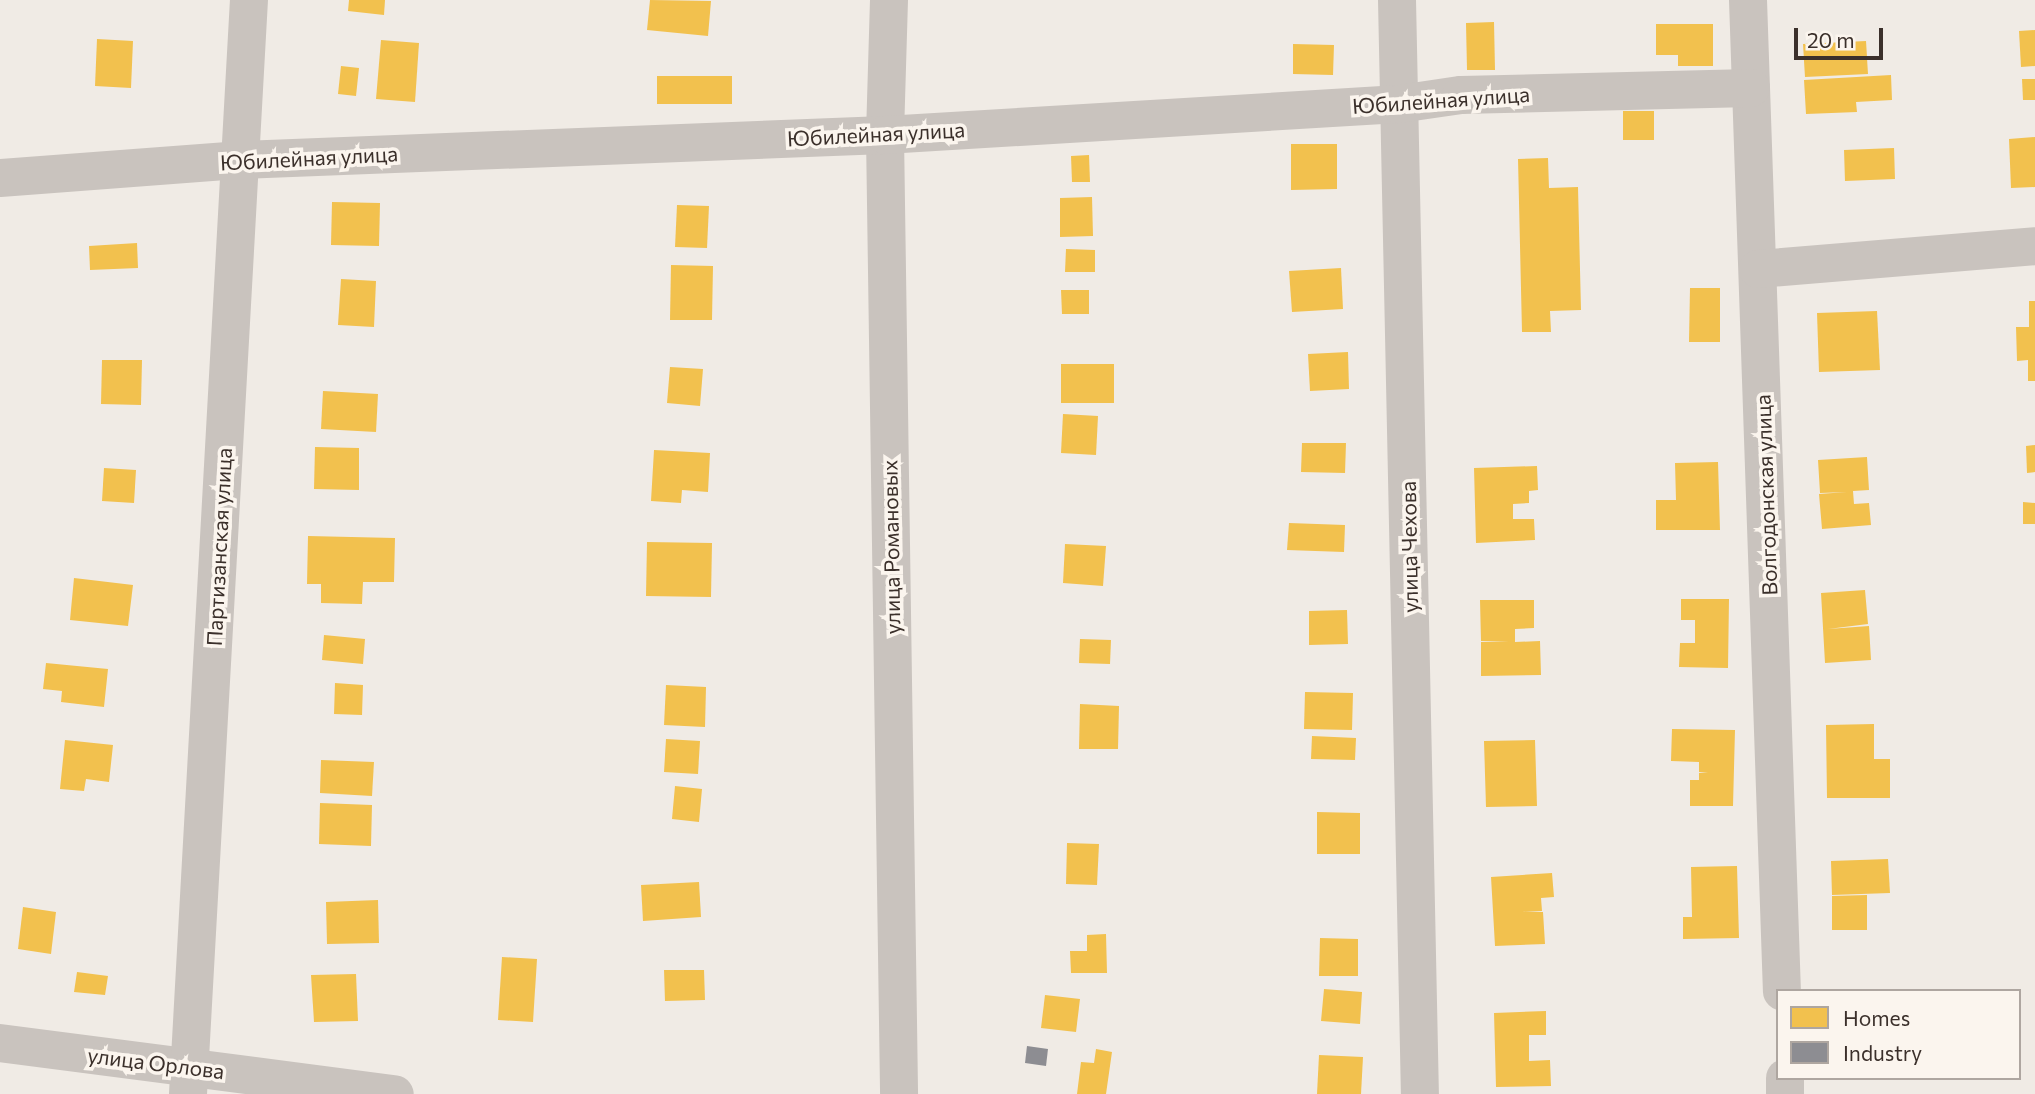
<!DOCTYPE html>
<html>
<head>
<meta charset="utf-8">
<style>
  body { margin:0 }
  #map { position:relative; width:2035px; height:1094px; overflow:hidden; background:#f0ebe5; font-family:Commissioner,sans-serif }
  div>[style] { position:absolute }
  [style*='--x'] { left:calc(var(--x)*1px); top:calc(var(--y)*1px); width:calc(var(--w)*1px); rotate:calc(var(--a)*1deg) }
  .homes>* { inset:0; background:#f2c14e }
  .industry>* { inset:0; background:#8d8d92 }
  .minor>* { height:38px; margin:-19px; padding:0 19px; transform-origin:19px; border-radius:19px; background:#c9c3be }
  span { translate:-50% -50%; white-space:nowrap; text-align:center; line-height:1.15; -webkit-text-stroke:7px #fbf5ee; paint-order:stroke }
  .street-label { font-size:21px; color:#3b302b }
  .legend { position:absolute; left:1776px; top:989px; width:245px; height:91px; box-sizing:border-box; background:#fbf5ee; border:2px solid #aea6a0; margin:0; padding:9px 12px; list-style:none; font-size:21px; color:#3b302b }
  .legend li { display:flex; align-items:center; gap:14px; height:35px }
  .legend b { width:35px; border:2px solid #aea6a0 }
  .scale { position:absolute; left:1794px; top:28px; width:89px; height:32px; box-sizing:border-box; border:4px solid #3b302b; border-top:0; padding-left:9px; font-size:21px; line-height:24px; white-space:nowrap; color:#3b302b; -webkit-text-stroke:5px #fbf5ee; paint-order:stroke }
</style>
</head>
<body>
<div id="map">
  <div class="homes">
    <i style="clip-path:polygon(349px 0,385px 0,384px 15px,348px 11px)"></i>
    <i style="clip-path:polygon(650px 0,711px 1px,708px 36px,647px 30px)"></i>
    <i style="clip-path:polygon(1494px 22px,1495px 70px,1467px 70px,1466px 23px)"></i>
    <i style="clip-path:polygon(1656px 24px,1713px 24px,1713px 66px,1678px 66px,1678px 55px,1656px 55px)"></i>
    <i style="clip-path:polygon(2035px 30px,2035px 66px,2021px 67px,2019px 31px)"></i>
    <i style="clip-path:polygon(97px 39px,133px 41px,131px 88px,95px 86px)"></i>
    <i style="clip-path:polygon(381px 40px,419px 43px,415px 102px,376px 99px)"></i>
    <i style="clip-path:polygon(1866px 41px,1868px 74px,1805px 77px,1803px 44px)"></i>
    <i style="clip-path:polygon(1293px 44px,1334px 45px,1333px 75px,1293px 74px)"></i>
    <i style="clip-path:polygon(341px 66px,359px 68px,356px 96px,338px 94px)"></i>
    <i style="clip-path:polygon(1891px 75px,1892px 100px,1856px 102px,1857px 112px,1806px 114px,1804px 80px)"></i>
    <i style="clip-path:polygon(657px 76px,732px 76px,732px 104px,657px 104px)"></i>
    <i style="clip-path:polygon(2022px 79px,2035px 79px,2035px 100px,2023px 100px)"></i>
    <i style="clip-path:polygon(1623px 111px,1654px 111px,1654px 140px,1623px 140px)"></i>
    <i style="clip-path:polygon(2035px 137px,2035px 187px,2011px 188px,2009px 139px)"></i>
    <i style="clip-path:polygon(1291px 144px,1337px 144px,1337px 189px,1291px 190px)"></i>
    <i style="clip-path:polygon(1894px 148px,1895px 179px,1845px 181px,1844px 150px)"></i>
    <i style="clip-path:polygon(1089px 155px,1090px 182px,1072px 182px,1071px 156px)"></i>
    <i style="clip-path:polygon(1548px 158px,1549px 188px,1578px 187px,1581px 310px,1550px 311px,1551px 332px,1522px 332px,1518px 159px)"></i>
    <i style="clip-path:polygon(1092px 197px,1093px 236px,1060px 237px,1060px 198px)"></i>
    <i style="clip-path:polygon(332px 202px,380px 203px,379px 246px,331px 245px)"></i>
    <i style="clip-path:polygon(677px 205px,709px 206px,707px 248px,675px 247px)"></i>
    <i style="clip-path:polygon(137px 243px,138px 268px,90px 270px,89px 246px)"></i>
    <i style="clip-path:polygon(1066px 249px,1095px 250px,1095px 272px,1065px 272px)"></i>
    <i style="clip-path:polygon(671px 265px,713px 266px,712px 320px,670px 320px)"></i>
    <i style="clip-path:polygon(1341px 268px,1343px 309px,1292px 312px,1289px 271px)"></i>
    <i style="clip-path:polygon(341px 279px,376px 281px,374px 327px,338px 325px)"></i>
    <i style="clip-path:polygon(1690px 288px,1720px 288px,1720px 342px,1689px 342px)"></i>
    <i style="clip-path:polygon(1061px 290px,1089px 290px,1089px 314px,1062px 314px)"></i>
    <i style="clip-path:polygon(2029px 301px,2035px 301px,2035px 381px,2028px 381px,2028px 360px,2017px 361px,2016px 327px,2029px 327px)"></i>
    <i style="clip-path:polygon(1877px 311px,1880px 370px,1819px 372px,1817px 313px)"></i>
    <i style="clip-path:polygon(1348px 352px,1349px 389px,1310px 391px,1308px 354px)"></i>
    <i style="clip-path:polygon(102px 360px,142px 360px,141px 405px,101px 404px)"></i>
    <i style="clip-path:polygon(1061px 364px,1114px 364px,1114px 403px,1061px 403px)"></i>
    <i style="clip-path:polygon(670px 367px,703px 369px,700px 406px,667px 403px)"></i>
    <i style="clip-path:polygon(323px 391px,378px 394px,376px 432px,321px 429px)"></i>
    <i style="clip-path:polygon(1063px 414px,1098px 416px,1096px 455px,1061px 453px)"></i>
    <i style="clip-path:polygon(1302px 443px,1346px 443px,1345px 473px,1301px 472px)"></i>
    <i style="clip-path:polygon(2035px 445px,2035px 472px,2027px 473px,2026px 446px)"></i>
    <i style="clip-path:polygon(315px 447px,359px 448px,359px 490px,314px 489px)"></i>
    <i style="clip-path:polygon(654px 450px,710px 453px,708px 492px,682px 490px,681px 503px,651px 501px)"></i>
    <i style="clip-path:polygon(1867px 457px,1869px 490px,1853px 491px,1854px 504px,1869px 503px,1871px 525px,1822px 529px,1819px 494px,1847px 492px,1820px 493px,1818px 460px)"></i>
    <i style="clip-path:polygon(1718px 462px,1720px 530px,1656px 530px,1656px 500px,1676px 500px,1675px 463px)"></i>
    <i style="clip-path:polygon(1537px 466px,1538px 490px,1529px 491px,1529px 503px,1513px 504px,1513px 519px,1534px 519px,1535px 540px,1476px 543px,1474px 468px)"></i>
    <i style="clip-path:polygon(104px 468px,136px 470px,134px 503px,102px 501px)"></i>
    <i style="clip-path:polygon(2023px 502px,2035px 503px,2035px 524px,2023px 524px)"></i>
    <i style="clip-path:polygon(1289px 523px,1345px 525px,1344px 552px,1287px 550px)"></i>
    <i style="clip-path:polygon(308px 536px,395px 538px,394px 582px,363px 582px,362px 604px,321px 603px,321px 584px,307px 584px)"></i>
    <i style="clip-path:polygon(647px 542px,712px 543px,711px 597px,646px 596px)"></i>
    <i style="clip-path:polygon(1065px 544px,1106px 546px,1103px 586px,1063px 583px)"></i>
    <i style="clip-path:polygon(74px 578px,133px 585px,128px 626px,70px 620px)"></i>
    <i style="clip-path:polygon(1865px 590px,1868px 624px,1828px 629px,1869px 626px,1871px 660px,1825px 663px,1821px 593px)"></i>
    <i style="clip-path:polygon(1681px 599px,1729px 599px,1728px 668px,1679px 667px,1680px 643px,1695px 643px,1695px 620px,1681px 620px)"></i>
    <i style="clip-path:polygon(1480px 600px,1534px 600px,1534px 628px,1515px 629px,1515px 642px,1540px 641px,1541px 675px,1481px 676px,1481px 642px,1509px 642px,1481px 641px)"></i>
    <i style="clip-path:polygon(1347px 610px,1348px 644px,1309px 645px,1309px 611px)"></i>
    <i style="clip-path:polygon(324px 635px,365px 639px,363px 664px,322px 660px)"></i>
    <i style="clip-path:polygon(1080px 639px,1111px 640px,1110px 664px,1079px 663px)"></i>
    <i style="clip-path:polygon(46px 663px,108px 669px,104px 707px,61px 702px,62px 691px,43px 689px)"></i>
    <i style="clip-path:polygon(335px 683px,363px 685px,362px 715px,334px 714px)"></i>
    <i style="clip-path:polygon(666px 685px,706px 687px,705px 727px,664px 725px)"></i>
    <i style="clip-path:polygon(1305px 692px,1353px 693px,1352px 730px,1304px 729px)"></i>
    <i style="clip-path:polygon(1080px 704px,1119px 706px,1118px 749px,1079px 749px)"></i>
    <i style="clip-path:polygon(1874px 724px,1874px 759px,1890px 759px,1890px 798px,1827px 798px,1826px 725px)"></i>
    <i style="clip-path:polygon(1672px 729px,1735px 730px,1733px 806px,1690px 806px,1690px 780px,1699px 780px,1699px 773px,1708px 772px,1699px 772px,1699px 762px,1671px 761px)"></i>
    <i style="clip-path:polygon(1312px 736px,1356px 738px,1355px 760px,1311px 759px)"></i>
    <i style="clip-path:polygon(666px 739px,700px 741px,698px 774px,664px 772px)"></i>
    <i style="clip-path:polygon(65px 740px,113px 745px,109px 782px,86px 779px,84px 791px,60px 789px)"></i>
    <i style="clip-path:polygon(1535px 740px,1537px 806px,1486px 807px,1484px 741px)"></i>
    <i style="clip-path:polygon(321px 760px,374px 762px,372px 796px,320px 793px)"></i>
    <i style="clip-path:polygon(675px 786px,702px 789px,699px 822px,672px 819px)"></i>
    <i style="clip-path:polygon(320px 803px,372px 805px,371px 846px,319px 844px)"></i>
    <i style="clip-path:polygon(1317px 812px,1360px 813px,1360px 854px,1317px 854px)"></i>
    <i style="clip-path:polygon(1067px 843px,1099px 844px,1097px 885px,1066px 884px)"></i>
    <i style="clip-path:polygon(1888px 859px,1890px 893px,1832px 895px,1831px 861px)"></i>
    <i style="clip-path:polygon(1737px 866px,1739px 938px,1683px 939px,1683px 917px,1692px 917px,1691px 867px)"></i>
    <i style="clip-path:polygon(1552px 873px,1554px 897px,1541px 898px,1542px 911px,1522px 912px,1543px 912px,1545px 944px,1495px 946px,1491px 877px)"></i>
    <i style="clip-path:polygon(699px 882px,701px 917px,643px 921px,641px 885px)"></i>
    <i style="clip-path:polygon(1867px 895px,1867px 930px,1832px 930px,1832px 896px)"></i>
    <i style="clip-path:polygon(378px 900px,379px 943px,327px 944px,326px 902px)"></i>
    <i style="clip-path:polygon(23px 907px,56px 912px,51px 954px,18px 949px)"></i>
    <i style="clip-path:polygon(1106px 934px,1107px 973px,1071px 973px,1070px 951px,1087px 951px,1087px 935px)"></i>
    <i style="clip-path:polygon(1320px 938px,1358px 939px,1358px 976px,1319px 976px)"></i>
    <i style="clip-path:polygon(502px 957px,537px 959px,533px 1022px,498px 1020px)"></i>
    <i style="clip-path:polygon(664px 970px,704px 970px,705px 1000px,665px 1001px)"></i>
    <i style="clip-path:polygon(77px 972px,108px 976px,105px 995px,74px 992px)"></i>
    <i style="clip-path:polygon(356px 974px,358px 1021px,314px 1022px,311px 975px)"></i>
    <i style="clip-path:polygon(1324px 989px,1362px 992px,1360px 1024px,1321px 1021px)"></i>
    <i style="clip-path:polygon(1045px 995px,1080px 999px,1076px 1032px,1041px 1028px)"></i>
    <i style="clip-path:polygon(1546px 1011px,1546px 1035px,1529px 1035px,1529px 1061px,1550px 1060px,1551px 1086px,1496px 1087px,1494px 1013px)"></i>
    <i style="clip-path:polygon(1096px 1049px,1112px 1052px,1106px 1094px,1077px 1094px,1081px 1062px,1094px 1063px)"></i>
    <i style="clip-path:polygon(1319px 1055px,1363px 1057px,1361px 1094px,1317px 1094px)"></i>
  </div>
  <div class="industry">
    <i style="clip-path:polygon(1027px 1046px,1048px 1049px,1046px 1066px,1025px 1063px)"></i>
  </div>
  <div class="minor">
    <i style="--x:889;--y:0;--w:135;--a:91.7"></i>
    <i style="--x:885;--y:135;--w:959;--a:89.16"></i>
    <i style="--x:1397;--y:0;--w:1094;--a:88.8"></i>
    <i style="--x:1748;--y:0;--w:992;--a:88.04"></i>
    <i style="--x:0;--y:178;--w:242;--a:-4.3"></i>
    <i style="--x:241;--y:160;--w:644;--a:-2.22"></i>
    <i style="--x:885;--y:135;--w:515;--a:-3.45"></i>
    <i style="--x:1399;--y:104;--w:63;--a:-8.3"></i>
    <i style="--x:1461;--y:95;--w:290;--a:-1.4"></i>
    <i style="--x:1758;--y:269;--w:278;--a:-4.7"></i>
    <i style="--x:0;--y:1043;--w:398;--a:7.4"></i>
    <i style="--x:1785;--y:1078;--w:16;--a:90"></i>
    <i style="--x:188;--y:1094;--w:1096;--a:-86.81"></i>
  </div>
  <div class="street-label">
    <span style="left:1441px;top:100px;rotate:-4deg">Юбилейная улица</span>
    <span style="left:876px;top:134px;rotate:-3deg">Юбилейная улица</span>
    <span style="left:309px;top:158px;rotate:-3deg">Юбилейная улица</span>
    <span style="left:1766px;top:495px;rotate:-92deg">Волгодонская улица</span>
    <span style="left:219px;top:547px;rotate:-87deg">Партизанская улица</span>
    <span style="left:891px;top:547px;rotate:-91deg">улица Романовых</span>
    <span style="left:1409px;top:547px;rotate:-91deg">улица Чехова</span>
    <span style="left:156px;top:1063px;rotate:7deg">улица Орлова</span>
  </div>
  <ul class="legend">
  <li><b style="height:19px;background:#f2c14e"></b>Homes</li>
  <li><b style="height:19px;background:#8d8d92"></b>Industry</li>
  </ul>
  <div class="scale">20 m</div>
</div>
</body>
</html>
